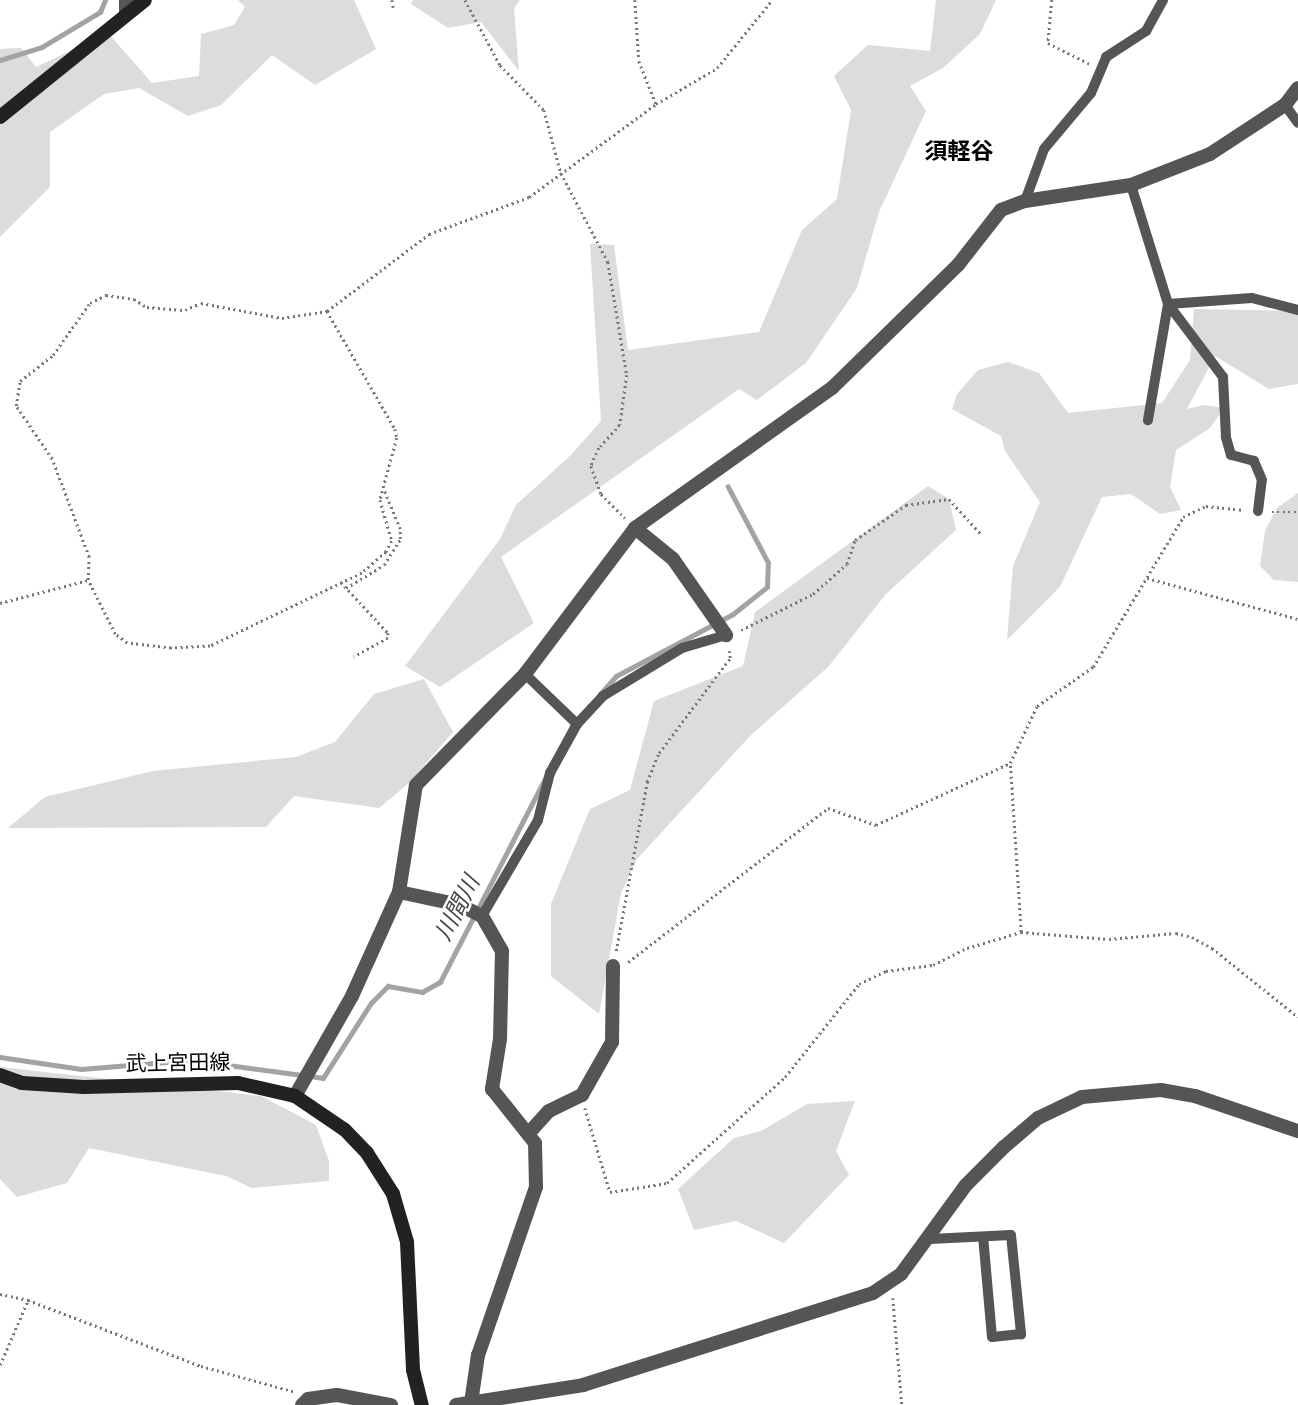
<!DOCTYPE html>
<html>
<head>
<meta charset="utf-8">
<style>
  body { margin:0 }
  #map { position:relative; width:1298px; height:1405px; overflow:hidden; background:#fff; font-family:"PT Sans Narrow","Noto Sans JP",sans-serif }
  div>[style] { position:absolute }
  [style*='--x'] { left:calc(var(--x)*1px); top:calc(var(--y)*1px); width:calc(var(--w)*1px); rotate:calc(var(--a)*1deg) }
  .green>* { inset:0; background:#dcdcdc }
  .stream>* { height:4.5px; margin:-2.25px; padding:0 2.25px; transform-origin:2.25px; border-radius:2.25px; background:#a3a3a3 }
  .path>* { height:2.5px; margin-top:-1.25px; transform-origin:0; background:repeating-linear-gradient(90deg,#777 0 2px,transparent 0 5.5px) }
  .lane>* { height:10px; margin:-5px; padding:0 5px; transform-origin:5px; border-radius:5px; background:#555 }
  .street>* { height:14px; margin:-7px; padding:0 7px; transform-origin:7px; border-radius:7px; background:#555 }
  .secondary>* { height:14px; margin:-7px; padding:0 7px; transform-origin:7px; border-radius:7px; background:#222 }
  span { translate:-50% -50%; white-space:nowrap; text-align:center; line-height:1.15; -webkit-text-stroke:5px #fff; paint-order:stroke }
  .street-label { font-size:21px; color:#000 }
  .neighbourhood-label { font-size:23px; color:#000; font-weight:700 }
  .water-label { font-size:23px; color:#444; font-style:italic }
</style>
</head>
<body>
<div id="map">
  <div class="green">
    <i style="clip-path:polygon(238px 0,354px 0,376px 49px,315px 85px,272px 55px,221px 105px,188px 116px,139px 88px,104px 94px,50px 132px,50px 187px,0 237px,0 49px,21px 48px,36px 67px,108px 33px,152px 83px,199px 76px,201px 34px,234px 25px,245px 7px)"></i>
    <i style="clip-path:polygon(413px 0,520px 0,514px 8px,519px 71px,481px 22px,448px 28px,411px 4px)"></i>
    <i style="clip-path:polygon(936px 0,996px 0,980px 34px,943px 68px,910px 86px,926px 111px,879px 212px,857px 288px,806px 363px,757px 400px,739px 389px,501px 557px,534px 623px,440px 687px,405px 666px,500px 539px,516px 505px,571px 455px,601px 421px,590px 244px,614px 245px,628px 350px,759px 332px,802px 230px,837px 199px,851px 110px,834px 76px,868px 45px,930px 51px)"></i>
    <i style="clip-path:polygon(1194px 309px,1298px 311px,1298px 384px,1269px 389px,1215px 356px,1187px 409px,1204px 405px,1224px 408px,1210px 428px,1176px 450px,1170px 487px,1181px 510px,1160px 514px,1131px 494px,1102px 497px,1060px 587px,1007px 640px,1013px 566px,1040px 502px,1005px 451px,1001px 436px,952px 409px,957px 394px,978px 370px,1008px 362px,1039px 373px,1068px 413px,1162px 403px,1190px 360px)"></i>
    <i style="clip-path:polygon(928px 486px,949px 499px,956px 530px,886px 594px,828px 667px,751px 735px,637px 859px,621px 893px,599px 1014px,551px 976px,551px 904px,590px 809px,630px 790px,654px 701px,743px 666px,755px 612px)"></i>
    <i style="clip-path:polygon(1298px 493px,1298px 582px,1274px 580px,1260px 566px,1265px 531px,1277px 508px)"></i>
    <i style="clip-path:polygon(424px 679px,453px 732px,409px 783px,379px 808px,294px 796px,266px 827px,8px 828px,45px 797px,153px 771px,296px 757px,335px 742px,374px 694px)"></i>
    <i style="clip-path:polygon(0 1067px,261px 1096px,316px 1125px,329px 1161px,329px 1181px,252px 1188px,226px 1176px,89px 1148px,67px 1183px,17px 1197px,0 1179px)"></i>
    <i style="clip-path:polygon(855px 1101px,836px 1151px,849px 1175px,784px 1243px,736px 1221px,694px 1230px,678px 1189px,734px 1138px,761px 1131px,807px 1104px)"></i>
  </div>
  <div class="stream">
    <i style="--x:0;--y:60;--w:44;--a:-17.2"></i>
    <i style="--x:42;--y:47;--w:68;--a:-31.1"></i>
    <i style="--x:100;--y:12;--w:13;--a:-67"></i>
    <i style="--x:600;--y:694;--w:24;--a:-48"></i>
    <i style="--x:616;--y:676;--w:132;--a:-27.9"></i>
    <i style="--x:733;--y:614;--w:43;--a:-38.5"></i>
    <i style="--x:767;--y:587;--w:24;--a:-88"></i>
    <i style="--x:768;--y:563;--w:86;--a:-117.8"></i>
    <i style="--x:0;--y:1057;--w:82;--a:8.4"></i>
    <i style="--x:81;--y:1069;--w:110;--a:-4.7"></i>
    <i style="--x:191;--y:1060;--w:112;--a:7.7"></i>
    <i style="--x:311;--y:1076;--w:12;--a:9"></i>
    <i style="--x:323;--y:1078;--w:89;--a:-57.4"></i>
    <i style="--x:371;--y:1003;--w:24;--a:-45"></i>
    <i style="--x:388;--y:986;--w:35;--a:10"></i>
    <i style="--x:422;--y:992;--w:21;--a:-29"></i>
    <i style="--x:440;--y:982;--w:290;--a:-62.7"></i>
  </div>
  <div class="path">
    <i style="--x:392;--y:0;--w:10;--a:79"></i>
    <i style="--x:465;--y:0;--w:74;--a:61.7"></i>
    <i style="--x:500;--y:65;--w:63;--a:45.6"></i>
    <i style="--x:544;--y:110;--w:65;--a:74.9"></i>
    <i style="--x:561;--y:173;--w:101;--a:62.2"></i>
    <i style="--x:608;--y:262;--w:115;--a:80.5"></i>
    <i style="--x:627;--y:375;--w:50;--a:98"></i>
    <i style="--x:620;--y:425;--w:31;--a:132"></i>
    <i style="--x:599;--y:448;--w:20;--a:114"></i>
    <i style="--x:591;--y:466;--w:30;--a:70"></i>
    <i style="--x:601;--y:494;--w:34;--a:45"></i>
    <i style="--x:635;--y:0;--w:61;--a:86.2"></i>
    <i style="--x:639;--y:61;--w:46;--a:68.4"></i>
    <i style="--x:1052;--y:0;--w:43;--a:95.3"></i>
    <i style="--x:1048;--y:43;--w:47;--a:26.6"></i>
    <i style="--x:327;--y:311;--w:136;--a:60"></i>
    <i style="--x:395;--y:429;--w:9;--a:77"></i>
    <i style="--x:397;--y:438;--w:64;--a:105.3"></i>
    <i style="--x:380;--y:500;--w:43;--a:73.7"></i>
    <i style="--x:392;--y:541;--w:13;--a:119"></i>
    <i style="--x:386;--y:552;--w:32;--a:139"></i>
    <i style="--x:362;--y:573;--w:169;--a:154.3"></i>
    <i style="--x:210;--y:646;--w:39;--a:177"></i>
    <i style="--x:171;--y:648;--w:44;--a:-173.5"></i>
    <i style="--x:127;--y:643;--w:15;--a:-143"></i>
    <i style="--x:115;--y:634;--w:60;--a:-116.6"></i>
    <i style="--x:88;--y:580;--w:23;--a:-88"></i>
    <i style="--x:89;--y:557;--w:105;--a:-110.7"></i>
    <i style="--x:52;--y:459;--w:64;--a:-124.2"></i>
    <i style="--x:16;--y:406;--w:25;--a:-81"></i>
    <i style="--x:20;--y:381;--w:42;--a:-38.2"></i>
    <i style="--x:53;--y:355;--w:64;--a:-54.6"></i>
    <i style="--x:90;--y:303;--w:18;--a:-27"></i>
    <i style="--x:106;--y:295;--w:28;--a:8"></i>
    <i style="--x:134;--y:299;--w:15;--a:32"></i>
    <i style="--x:147;--y:307;--w:38;--a:5"></i>
    <i style="--x:185;--y:310;--w:17;--a:-24"></i>
    <i style="--x:201;--y:303;--w:82;--a:10.5"></i>
    <i style="--x:282;--y:318;--w:46;--a:-8.8"></i>
    <i style="--x:327;--y:311;--w:128;--a:-37"></i>
    <i style="--x:429;--y:234;--w:107;--a:-20.3"></i>
    <i style="--x:529;--y:197;--w:157;--a:-36.2"></i>
    <i style="--x:656;--y:104;--w:71;--a:-30.5"></i>
    <i style="--x:717;--y:68;--w:87;--a:-51"></i>
    <i style="--x:1272;--y:512;--w:26;--a:0"></i>
    <i style="--x:1147;--y:578;--w:156;--a:15.2"></i>
    <i style="--x:341;--y:582;--w:69;--a:47.3"></i>
    <i style="--x:388;--y:633;--w:5;--a:90"></i>
    <i style="--x:388;--y:638;--w:39;--a:151"></i>
    <i style="--x:346;--y:588;--w:44;--a:-31.2"></i>
    <i style="--x:384;--y:565;--w:31;--a:-58"></i>
    <i style="--x:400;--y:539;--w:10;--a:-90"></i>
    <i style="--x:400;--y:529;--w:44;--a:-112.5"></i>
    <i style="--x:0;--y:603;--w:91;--a:-14.6"></i>
    <i style="--x:741;--y:630;--w:80;--a:-26.6"></i>
    <i style="--x:813;--y:594;--w:45;--a:-41.4"></i>
    <i style="--x:847;--y:564;--w:25;--a:-72"></i>
    <i style="--x:855;--y:540;--w:62;--a:-34.5"></i>
    <i style="--x:906;--y:505;--w:43;--a:-7.9"></i>
    <i style="--x:949;--y:499;--w:47;--a:47.6"></i>
    <i style="--x:1021;--y:932;--w:169;--a:-93.7"></i>
    <i style="--x:1010;--y:763;--w:63;--a:-64.7"></i>
    <i style="--x:1037;--y:706;--w:68;--a:-34.9"></i>
    <i style="--x:1093;--y:667;--w:175;--a:-59"></i>
    <i style="--x:1183;--y:517;--w:25;--a:-26"></i>
    <i style="--x:1206;--y:506;--w:38;--a:6"></i>
    <i style="--x:616;--y:951;--w:172;--a:-79.6"></i>
    <i style="--x:647;--y:782;--w:31;--a:-68"></i>
    <i style="--x:659;--y:753;--w:119;--a:-53.2"></i>
    <i style="--x:730;--y:658;--w:7;--a:-98"></i>
    <i style="--x:628;--y:962;--w:252;--a:-37.6"></i>
    <i style="--x:828;--y:808;--w:51;--a:19.5"></i>
    <i style="--x:876;--y:825;--w:148;--a:-24.8"></i>
    <i style="--x:585;--y:1108;--w:88;--a:73.4"></i>
    <i style="--x:610;--y:1192;--w:58;--a:-9"></i>
    <i style="--x:667;--y:1183;--w:159;--a:-41.9"></i>
    <i style="--x:785;--y:1077;--w:119;--a:-51.5"></i>
    <i style="--x:859;--y:984;--w:30;--a:-26"></i>
    <i style="--x:886;--y:971;--w:47;--a:-7.3"></i>
    <i style="--x:933;--y:965;--w:38;--a:-27"></i>
    <i style="--x:967;--y:948;--w:56;--a:-16.5"></i>
    <i style="--x:1021;--y:932;--w:88;--a:4.5"></i>
    <i style="--x:1109;--y:939;--w:67;--a:-5.1"></i>
    <i style="--x:1176;--y:933;--w:16;--a:14"></i>
    <i style="--x:1192;--y:937;--w:23;--a:29"></i>
    <i style="--x:1212;--y:948;--w:110;--a:38.7"></i>
    <i style="--x:0;--y:1294;--w:29;--a:12"></i>
    <i style="--x:28;--y:1300;--w:185;--a:20.9"></i>
    <i style="--x:201;--y:1366;--w:98;--a:15.3"></i>
    <i style="--x:893;--y:1298;--w:107;--a:85.2"></i>
    <i style="--x:0;--y:1365;--w:71;--a:-66.7"></i>
  </div>
  <div class="lane">
    <i style="--x:1285;--y:105;--w:22;--a:54"></i>
    <i style="--x:1131;--y:185;--w:125;--a:72.7"></i>
    <i style="--x:1168;--y:304;--w:118;--a:99.8"></i>
    <i style="--x:1025;--y:201;--w:55;--a:-69.9"></i>
    <i style="--x:1044;--y:149;--w:73;--a:-50"></i>
    <i style="--x:1091;--y:93;--w:39;--a:-67"></i>
    <i style="--x:1106;--y:57;--w:48;--a:-33"></i>
    <i style="--x:1146;--y:31;--w:35;--a:-61"></i>
    <i style="--x:1258;--y:511;--w:31;--a:-83"></i>
    <i style="--x:1262;--y:480;--w:21;--a:-113"></i>
    <i style="--x:1254;--y:461;--w:24;--a:-165"></i>
    <i style="--x:1231;--y:455;--w:19;--a:-106"></i>
    <i style="--x:1226;--y:437;--w:60;--a:-92.9"></i>
    <i style="--x:1223;--y:377;--w:91;--a:-127"></i>
    <i style="--x:1168;--y:304;--w:84;--a:-4.1"></i>
    <i style="--x:1252;--y:298;--w:48;--a:14.6"></i>
    <i style="--x:525;--y:674;--w:72;--a:43.9"></i>
    <i style="--x:482;--y:916;--w:111;--a:-59.7"></i>
    <i style="--x:538;--y:820;--w:49;--a:-75.7"></i>
    <i style="--x:550;--y:773;--w:56;--a:-61.1"></i>
    <i style="--x:577;--y:724;--w:38;--a:-47"></i>
    <i style="--x:603;--y:696;--w:92;--a:-31.3"></i>
    <i style="--x:682;--y:648;--w:46;--a:-16.5"></i>
    <i style="--x:930;--y:1239;--w:81;--a:-2.8"></i>
    <i style="--x:1011;--y:1235;--w:100;--a:84.2"></i>
    <i style="--x:1021;--y:1334;--w:29;--a:174"></i>
    <i style="--x:992;--y:1337;--w:100;--a:-95.1"></i>
  </div>
  <div class="street">
    <i style="--x:126;--y:15;--w:15;--a:-90"></i>
    <i style="--x:635;--y:528;--w:49;--a:39.2"></i>
    <i style="--x:673;--y:559;--w:93;--a:55.1"></i>
    <i style="--x:399;--y:892;--w:62;--a:12"></i>
    <i style="--x:460;--y:905;--w:25;--a:27"></i>
    <i style="--x:482;--y:916;--w:40;--a:60.3"></i>
    <i style="--x:502;--y:951;--w:88;--a:91.3"></i>
    <i style="--x:500;--y:1039;--w:51;--a:99.1"></i>
    <i style="--x:492;--y:1089;--w:69;--a:51.5"></i>
    <i style="--x:535;--y:1143;--w:44;--a:88.7"></i>
    <i style="--x:536;--y:1187;--w:178;--a:109"></i>
    <i style="--x:478;--y:1355;--w:49;--a:98.3"></i>
    <i style="--x:295;--y:1096;--w:115;--a:-60.3"></i>
    <i style="--x:352;--y:996;--w:114;--a:-65.7"></i>
    <i style="--x:399;--y:892;--w:108;--a:-81"></i>
    <i style="--x:416;--y:785;--w:156;--a:-45.5"></i>
    <i style="--x:525;--y:674;--w:183;--a:-53"></i>
    <i style="--x:635;--y:528;--w:242;--a:-35.4"></i>
    <i style="--x:832;--y:388;--w:176;--a:-44.3"></i>
    <i style="--x:958;--y:265;--w:70;--a:-52"></i>
    <i style="--x:1001;--y:210;--w:26;--a:-21"></i>
    <i style="--x:1025;--y:201;--w:107;--a:-8.6"></i>
    <i style="--x:1131;--y:185;--w:85;--a:-21.4"></i>
    <i style="--x:1210;--y:154;--w:90;--a:-33.2"></i>
    <i style="--x:1285;--y:105;--w:21;--a:-53"></i>
    <i style="--x:528;--y:1134;--w:31;--a:-48"></i>
    <i style="--x:549;--y:1111;--w:37;--a:-26"></i>
    <i style="--x:582;--y:1095;--w:61;--a:-60.5"></i>
    <i style="--x:612;--y:1042;--w:76;--a:-89.2"></i>
    <i style="--x:302;--y:1405;--w:8;--a:-45"></i>
    <i style="--x:308;--y:1399;--w:29;--a:-8"></i>
    <i style="--x:337;--y:1395;--w:55;--a:10.5"></i>
    <i style="--x:456;--y:1405;--w:129;--a:-8.9"></i>
    <i style="--x:583;--y:1385;--w:304;--a:-17.6"></i>
    <i style="--x:873;--y:1293;--w:34;--a:-34"></i>
    <i style="--x:901;--y:1274;--w:110;--a:-53.9"></i>
    <i style="--x:966;--y:1185;--w:54;--a:-45"></i>
    <i style="--x:1004;--y:1147;--w:45;--a:-40.5"></i>
    <i style="--x:1038;--y:1118;--w:49;--a:-25.5"></i>
    <i style="--x:1082;--y:1097;--w:79;--a:-5.1"></i>
    <i style="--x:1161;--y:1090;--w:35;--a:10"></i>
    <i style="--x:1195;--y:1096;--w:109;--a:18.8"></i>
  </div>
  <div class="secondary">
    <i style="--x:0;--y:117;--w:186;--a:-38.9"></i>
    <i style="--x:0;--y:1075;--w:23;--a:20"></i>
    <i style="--x:22;--y:1083;--w:62;--a:3.7"></i>
    <i style="--x:84;--y:1087;--w:154;--a:-1.5"></i>
    <i style="--x:238;--y:1083;--w:58;--a:12.8"></i>
    <i style="--x:295;--y:1096;--w:60;--a:34.2"></i>
    <i style="--x:345;--y:1130;--w:32;--a:46"></i>
    <i style="--x:367;--y:1153;--w:49;--a:57.6"></i>
    <i style="--x:393;--y:1194;--w:50;--a:73.7"></i>
    <i style="--x:407;--y:1242;--w:128;--a:87.3"></i>
    <i style="--x:413;--y:1370;--w:36;--a:76"></i>
  </div>
  <div class="street-label">
    <span style="left:178px;top:1063px;rotate:-1deg">武上宮田線</span>
  </div>
  <div class="neighbourhood-label">
    <span style="left:959px;top:151px">須軽谷</span>
  </div>
  <div class="water-label">
    <span style="left:457px;top:908px;rotate:-63deg">川間川</span>
  </div>
</div>
</body>
</html>
